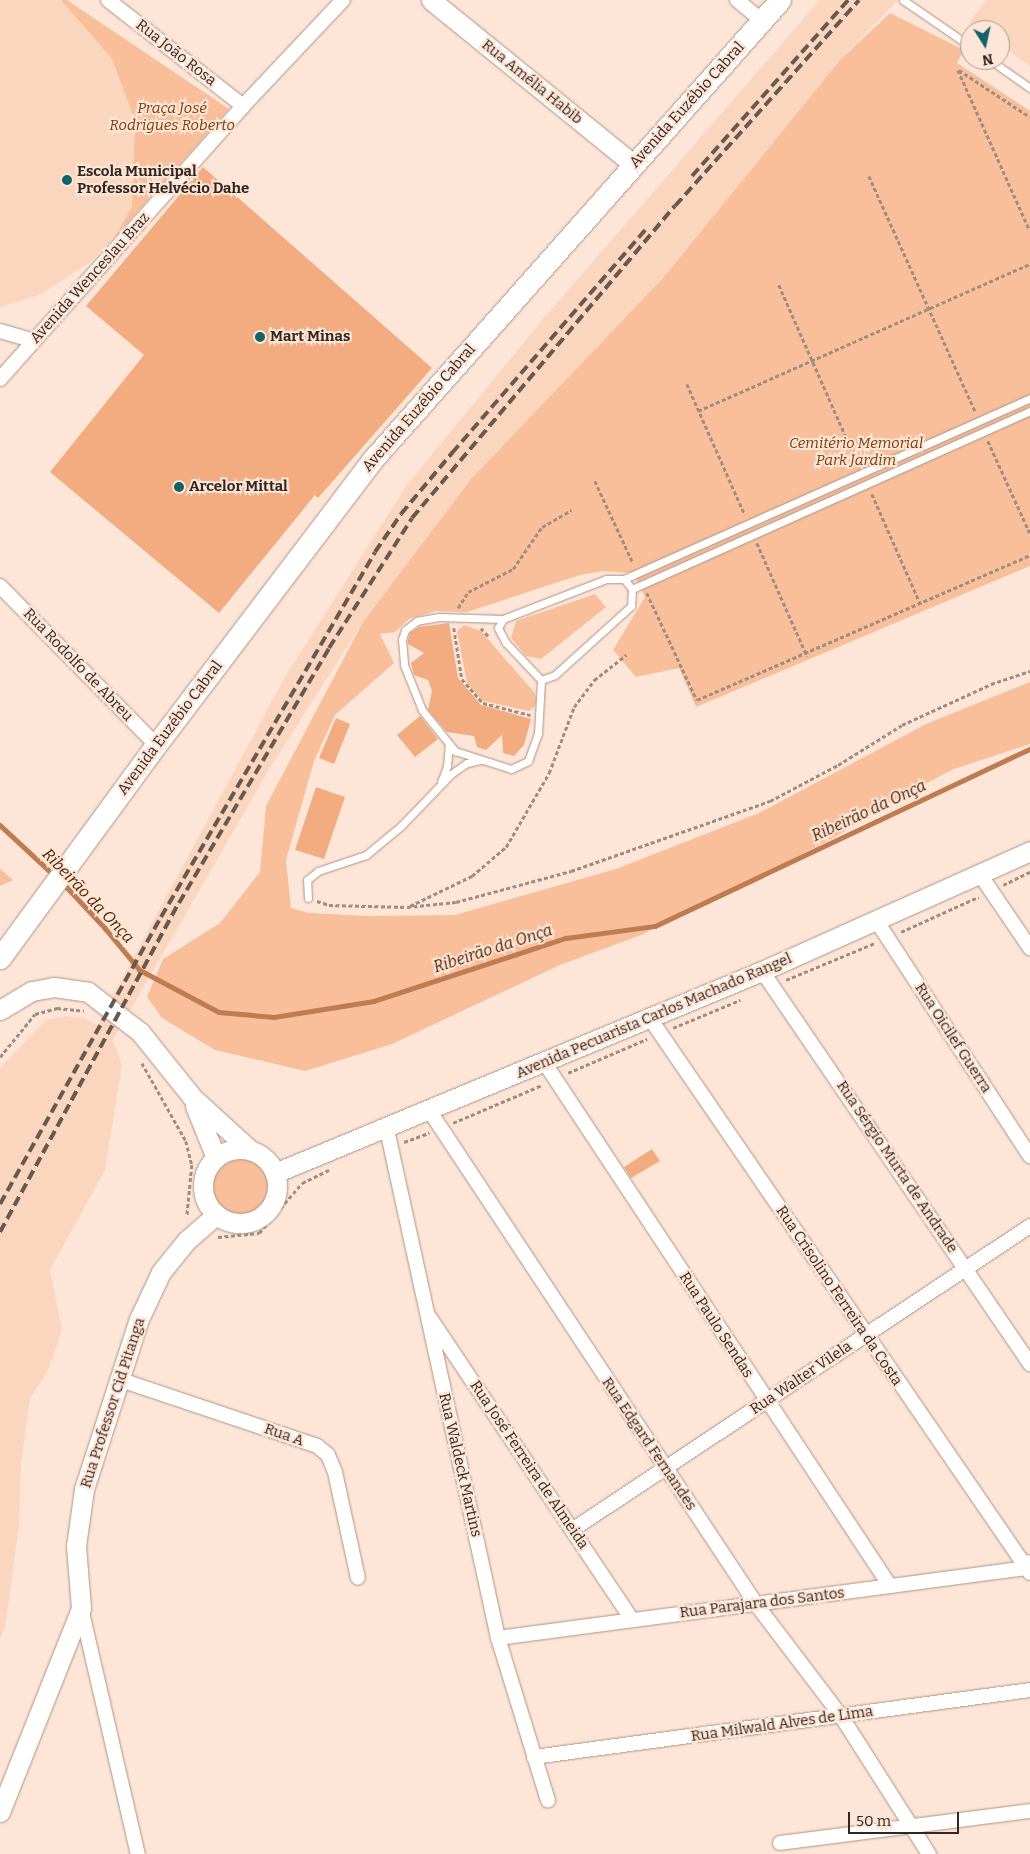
<!DOCTYPE html>
<html>
<head>
<meta charset="utf-8">
<style>
  body { margin:0 }
  #map { position:relative; width:1030px; height:1854px; overflow:hidden; background:#fde5d7; font-family:Bitter,serif }
  div>[style] { position:absolute }
  [style*='--x'] { left:calc(var(--x)*1px); top:calc(var(--y)*1px); width:calc(var(--w)*1px); rotate:calc(var(--a)*1deg) }
  .built>* { inset:0; background:#fad6bf }
  .green>* { inset:0; background:#f9bf9b }
  .round { border-radius:50% }
  .stream>* { height:4.5px; margin:-2.25px; padding:0 2.25px; transform-origin:2.25px; border-radius:2.25px; background:#be7c50 }
  .building>* { inset:0; background:#f2ac7f }
  .path>* { height:2.5px; margin-top:-1.25px; transform-origin:0; background:repeating-linear-gradient(90deg,#9f8d82 0 4px,transparent 0 6.5px) }
  .roads { filter:drop-shadow(0 0 1px #af9483) drop-shadow(0 0 1px #af9483) }
  .lane>* { height:7px; margin:-3.5px; padding:0 3.5px; transform-origin:3.5px; border-radius:3.5px; background:#fff }
  .street>* { height:14px; margin:-7px; padding:0 7px; transform-origin:7px; border-radius:7px; background:#fff }
  .secondary>* { height:19px; margin:-9.5px; padding:0 9.5px; transform-origin:9.5px; border-radius:9.5px; background:#fff }
  .secondary>.ring { margin:-9.5px; padding:0; box-sizing:content-box; background:none; border:19px solid #fff; border-radius:50% }
  .primary>* { height:21px; margin:-10.5px; padding:0 10.5px; transform-origin:10.5px; border-radius:10.5px; background:#fff }
  .rail>* { height:4px; margin-top:-2px; transform-origin:0; background:repeating-linear-gradient(90deg,#675950 0 10px,transparent 0 15px) }
  .dots>* { width:14px; height:14px; translate:-50% -50%; box-sizing:border-box; border:2px solid #fde5d7; border-radius:50% }
  span { translate:-50% -50%; white-space:nowrap; text-align:center; line-height:1.15; -webkit-text-stroke:4px #fde5d7; paint-order:stroke }
  .street-label { font-size:15px; color:#322720 }
  .park-label { font-size:15px; color:#7a3c05; font-style:italic }
  .poi-label { font-size:15px; color:#322720; font-weight:700 }
  .left { translate:0 -50%; text-align:left }
  .water-label { font-size:16px; color:#4d2200; font-style:italic }
  .north { position:absolute; left:960px; top:20px; width:50px; height:50px; box-sizing:border-box; background:#fde5d7; border:1px solid #ac998e; border-radius:50%; rotate:170deg; font-size:14px; font-weight:700; line-height:20px; text-align:center; color:#322720 }
  .north::after { content:''; display:block; margin:auto; width:18px; height:22px; background:#126268; clip-path:polygon(50% 0,100% 100%,50% 72%,0 100%) }
  .scale { position:absolute; left:848px; top:1812px; width:111px; height:22px; box-sizing:border-box; border:2px solid #322720; border-top:0; padding-left:6px; font-size:15px; line-height:18px; white-space:nowrap; color:#322720; -webkit-text-stroke:4px #fde5d7; paint-order:stroke }
</style>
</head>
<body>
<div id="map">
  <div class="built">
    <i style="clip-path:polygon(0 0,61px 0,112px 59px,135px 121px,136px 152px,132px 207px,114px 238px,89px 263px,39px 295px,0 307px)"></i>
    <i style="clip-path:polygon(820px 0,898px 0,841px 59px,664px 277px,471px 479px,363px 622px,268px 771px,113px 1040px,122px 1065px,105px 1170px,50px 1270px,62px 1329px,49px 1368px,30px 1399px,21px 1462px,19px 1526px,5px 1628px,0 1638px,0 1068px,46px 1020px,65px 1016px,84px 1018px,97px 1025px,285px 677px,407px 485px,544px 318px)"></i>
    <i style="clip-path:polygon(986px 0,1030px 0,1030px 66px,1000px 45px,1000px 30px,979px 30px,969px 23px)"></i>
  </div>
  <div class="green">
    <i style="clip-path:polygon(61px 0,67px 0,229px 109px,114px 238px,132px 207px,135px 121px,112px 59px)"></i>
    <i style="clip-path:polygon(890px 13px,964px 50px,957px 63px,1030px 111px,1030px 566px,696px 707px,679px 668px,636px 677px,613px 650px,645px 597px,633px 573px,604px 571px,580px 575px,467px 612px,436px 611px,409px 619px,395px 632px,380px 634px,394px 663px,335px 715px,314px 761px,286px 860px,291px 908px,309px 913px,369px 916px,455px 915px,616px 869px,759px 813px,926px 724px,1030px 682px,1030px 744px,954px 769px,890px 802px,832px 839px,641px 935px,560px 965px,392px 1044px,305px 1071px,215px 1050px,162px 1018px,147px 997px,163px 959px,220px 923px,260px 872px,266px 806px,363px 622px,471px 479px,664px 277px,841px 59px)"></i>
    <i style="clip-path:polygon(595px 594px,606px 607px,541px 659px,526px 656px,511px 638px,516px 621px)"></i>
    <i style="clip-path:polygon(464px 625px,481px 631px,534px 692px,537px 700px,535px 706px,529px 711px,483px 701px,467px 683px,457px 631px)"></i>
    <i style="clip-path:polygon(0 869px,13px 880px,0 886px)"></i>
    <i class="round" style="left:210px;top:1156px;width:60px;height:60px"></i>
  </div>
  <div class="stream">
    <i style="--x:0;--y:825;--w:74;--a:42.8"></i>
    <i style="--x:62;--y:882;--w:63;--a:46.9"></i>
    <i style="--x:105;--y:928;--w:55;--a:50.2"></i>
    <i style="--x:140;--y:970;--w:89;--a:28"></i>
    <i style="--x:219;--y:1012;--w:55;--a:5.2"></i>
    <i style="--x:274;--y:1017;--w:101;--a:-9.1"></i>
    <i style="--x:374;--y:1001;--w:202;--a:-18.2"></i>
    <i style="--x:566;--y:938;--w:90;--a:-7.7"></i>
    <i style="--x:655;--y:926;--w:415;--a:-25.3"></i>
  </div>
  <div class="building">
    <i style="clip-path:polygon(203px 167px,432px 368px,318px 498px,315px 495px,219px 613px,50px 472px,144px 355px,86px 306px)"></i>
    <i style="clip-path:polygon(449px 623px,458px 678px,481px 705px,531px 719px,524px 745px,514px 756px,503px 753px,502px 735px,486px 750px,477px 747px,474px 736px,447px 732px,428px 710px,432px 691px,428px 680px,414px 675px,411px 663px,424px 653px,408px 644px,408px 640px,410px 633px,419px 627px)"></i>
    <i style="clip-path:polygon(420px 716px,438px 739px,415px 757px,397px 735px)"></i>
    <i style="clip-path:polygon(336px 718px,350px 724px,334px 764px,319px 758px)"></i>
    <i style="clip-path:polygon(316px 787px,345px 797px,324px 859px,295px 850px)"></i>
    <i style="clip-path:polygon(652px 1149px,660px 1161px,631px 1178px,624px 1167px)"></i>
  </div>
  <div class="path">
    <i style="--x:958;--y:70;--w:176;--a:65.9"></i>
    <i style="--x:959;--y:70;--w:85;--a:33.5"></i>
    <i style="--x:869;--y:176;--w:258;--a:65.7"></i>
    <i style="--x:779;--y:285;--w:196;--a:66.2"></i>
    <i style="--x:687;--y:384;--w:143;--a:66.1"></i>
    <i style="--x:698;--y:411;--w:363;--a:-23.9"></i>
    <i style="--x:988;--y:441;--w:101;--a:65.5"></i>
    <i style="--x:595;--y:481;--w:90;--a:65.1"></i>
    <i style="--x:872;--y:494;--w:119;--a:66.2"></i>
    <i style="--x:757;--y:543;--w:124;--a:66.1"></i>
    <i style="--x:647;--y:593;--w:118;--a:65"></i>
    <i style="--x:697;--y:700;--w:363;--a:-23.5"></i>
    <i style="--x:458;--y:608;--w:19;--a:-58"></i>
    <i style="--x:468;--y:592;--w:51;--a:-27.1"></i>
    <i style="--x:513;--y:569;--w:51;--a:-55.4"></i>
    <i style="--x:542;--y:527;--w:34;--a:-30"></i>
    <i style="--x:454;--y:628;--w:52;--a:81.1"></i>
    <i style="--x:462;--y:679;--w:32;--a:49"></i>
    <i style="--x:483;--y:703;--w:49;--a:14.3"></i>
    <i style="--x:481;--y:628;--w:12;--a:48"></i>
    <i style="--x:1003;--y:885;--w:30;--a:-26"></i>
    <i style="--x:317;--y:901;--w:13;--a:18"></i>
    <i style="--x:329;--y:905;--w:78;--a:1.5"></i>
    <i style="--x:407;--y:907;--w:49;--a:-5.8"></i>
    <i style="--x:456;--y:902;--w:119;--a:-15.1"></i>
    <i style="--x:571;--y:871;--w:211;--a:-19.4"></i>
    <i style="--x:770;--y:801;--w:77;--a:-27.9"></i>
    <i style="--x:838;--y:765;--w:75;--a:-32"></i>
    <i style="--x:902;--y:725;--w:98;--a:-24.7"></i>
    <i style="--x:991;--y:684;--w:41;--a:-18.4"></i>
    <i style="--x:410;--y:906;--w:69;--a:-25.8"></i>
    <i style="--x:472;--y:876;--w:45;--a:-40.5"></i>
    <i style="--x:506;--y:847;--w:86;--a:-59.8"></i>
    <i style="--x:549;--y:773;--w:71;--a:-69.3"></i>
    <i style="--x:574;--y:707;--w:34;--a:-53"></i>
    <i style="--x:594;--y:680;--w:41;--a:-38"></i>
    <i style="--x:901;--y:932;--w:85;--a:-24.4"></i>
    <i style="--x:786;--y:980;--w:96;--a:-22.6"></i>
    <i style="--x:673;--y:1028;--w:73;--a:-22.7"></i>
    <i style="--x:0;--y:1057;--w:55;--a:-50.9"></i>
    <i style="--x:35;--y:1014;--w:23;--a:-15"></i>
    <i style="--x:57;--y:1008;--w:27;--a:6"></i>
    <i style="--x:142;--y:1063;--w:90;--a:60.6"></i>
    <i style="--x:186;--y:1141;--w:25;--a:76"></i>
    <i style="--x:192;--y:1165;--w:52;--a:95.5"></i>
    <i style="--x:568;--y:1073;--w:86;--a:-23.3"></i>
    <i style="--x:453;--y:1123;--w:97;--a:-23.1"></i>
    <i style="--x:404;--y:1142;--w:27;--a:-20"></i>
    <i style="--x:218;--y:1237;--w:41;--a:-5.6"></i>
    <i style="--x:259;--y:1233;--w:66;--a:-49.3"></i>
    <i style="--x:302;--y:1183;--w:30;--a:-26"></i>
  </div>
  <div class="roads">
    <div class="lane">
      <i style="--x:903;--y:0;--w:81;--a:34.5"></i>
      <i style="--x:990;--y:60;--w:49;--a:35"></i>
      <i style="--x:624;--y:579;--w:13;--a:51"></i>
      <i style="--x:632;--y:589;--w:17;--a:93"></i>
      <i style="--x:631;--y:606;--w:103;--a:137.8"></i>
      <i style="--x:555;--y:675;--w:15;--a:160"></i>
      <i style="--x:541;--y:680;--w:51;--a:-133.4"></i>
      <i style="--x:506;--y:643;--w:17;--a:-118"></i>
      <i style="--x:498;--y:628;--w:10;--a:-61"></i>
      <i style="--x:503;--y:619;--w:110;--a:-21.2"></i>
      <i style="--x:606;--y:579;--w:18;--a:0"></i>
      <i style="--x:624;--y:579;--w:445;--a:-24"></i>
      <i style="--x:632;--y:589;--w:436;--a:-24.1"></i>
      <i style="--x:503;--y:619;--w:64;--a:-178.2"></i>
      <i style="--x:439;--y:617;--w:22;--a:170"></i>
      <i style="--x:417;--y:621;--w:15;--a:143"></i>
      <i style="--x:405;--y:630;--w:10;--a:107"></i>
      <i style="--x:402;--y:640;--w:25;--a:85"></i>
      <i style="--x:404;--y:665;--w:48;--a:68.2"></i>
      <i style="--x:422;--y:710;--w:53;--a:51.2"></i>
      <i style="--x:455;--y:751;--w:59;--a:17.8"></i>
      <i style="--x:511;--y:769;--w:19;--a:-25"></i>
      <i style="--x:528;--y:761;--w:29;--a:-70"></i>
      <i style="--x:538;--y:734;--w:54;--a:-86.8"></i>
      <i style="--x:441;--y:782;--w:17;--a:-69"></i>
      <i style="--x:447;--y:766;--w:22;--a:-85"></i>
      <i style="--x:308;--y:898;--w:18;--a:-93"></i>
      <i style="--x:307;--y:880;--w:14;--a:-39"></i>
      <i style="--x:318;--y:871;--w:51;--a:-18.4"></i>
      <i style="--x:366;--y:855;--w:45;--a:-39.6"></i>
      <i style="--x:401;--y:826;--w:72;--a:-46.1"></i>
      <i style="--x:451;--y:774;--w:19;--a:-35"></i>
      <i style="--x:467;--y:763;--w:13;--a:-13"></i>
    </div>
    <div class="street">
      <i style="--x:108;--y:0;--w:172;--a:38.1"></i>
      <i style="--x:737;--y:0;--w:33;--a:40"></i>
      <i style="--x:0;--y:331;--w:35;--a:16"></i>
      <i style="--x:0;--y:379;--w:365;--a:-48.3"></i>
      <i style="--x:243;--y:106;--w:146;--a:-46.7"></i>
      <i style="--x:0;--y:586;--w:223;--a:45.5"></i>
      <i style="--x:979;--y:873;--w:91;--a:55.8"></i>
      <i style="--x:876;--y:920;--w:282;--a:56.9"></i>
      <i style="--x:762;--y:971;--w:476;--a:55.7"></i>
      <i style="--x:649;--y:1017;--w:674;--a:55.58"></i>
      <i style="--x:544;--y:1062;--w:628;--a:56.56"></i>
      <i style="--x:429;--y:1110;--w:592;--a:56.5"></i>
      <i style="--x:756;--y:1604;--w:141;--a:52.8"></i>
      <i style="--x:841;--y:1716;--w:164;--a:57.5"></i>
      <i style="--x:386;--y:1125;--w:525;--a:77.68"></i>
      <i style="--x:498;--y:1638;--w:170;--a:72.9"></i>
      <i style="--x:430;--y:1318;--w:363;--a:56.2"></i>
      <i style="--x:118;--y:1379;--w:210;--a:18.6"></i>
      <i style="--x:317;--y:1446;--w:14;--a:39"></i>
      <i style="--x:328;--y:1455;--w:18;--a:68"></i>
      <i style="--x:335;--y:1472;--w:108;--a:77.8"></i>
      <i style="--x:572;--y:1530;--w:550;--a:-33.57"></i>
      <i style="--x:81;--y:1608;--w:253;--a:77"></i>
      <i style="--x:498;--y:1638;--w:533;--a:-7.55"></i>
      <i style="--x:1026;--y:1568;--w:6;--a:-72"></i>
      <i style="--x:534;--y:1757;--w:501;--a:-7.69"></i>
      <i style="--x:780;--y:1843;--w:252;--a:-7.3"></i>
    </div>
    <div class="secondary">
      <i style="--x:431;--y:0;--w:262;--a:39.1"></i>
      <i style="--x:0;--y:1010;--w:37;--a:-31"></i>
      <i style="--x:32;--y:991;--w:22;--a:-10"></i>
      <i style="--x:54;--y:987;--w:34;--a:8"></i>
      <i style="--x:88;--y:992;--w:66;--a:37.6"></i>
      <i style="--x:140;--y:1032;--w:83;--a:51.3"></i>
      <i style="--x:192;--y:1097;--w:79;--a:42.4"></i>
      <i style="--x:195;--y:1106;--w:56;--a:68"></i>
      <i class="ring" style="left:203px;top:1149px;width:55px;height:55px"></i>
      <i style="--x:275;--y:1173;--w:527;--a:-22.53"></i>
      <i style="--x:762;--y:971;--w:294;--a:-24.1"></i>
      <i style="--x:0;--y:1812;--w:219;--a:-68.3"></i>
      <i style="--x:81;--y:1608;--w:62;--a:-94.6"></i>
      <i style="--x:76;--y:1546;--w:58;--a:-82"></i>
      <i style="--x:84;--y:1489;--w:179;--a:-72.1"></i>
      <i style="--x:139;--y:1319;--w:52;--a:-64.9"></i>
      <i style="--x:161;--y:1272;--w:40;--a:-51"></i>
      <i style="--x:186;--y:1241;--w:40;--a:-41"></i>
    </div>
    <div class="primary">
      <i style="--x:0;--y:958;--w:264;--a:-53.8"></i>
      <i style="--x:156;--y:745;--w:360;--a:-52.8"></i>
      <i style="--x:374;--y:458;--w:612;--a:-48.44"></i>
    </div>
  </div>
  <div class="rail">
    <i style="--x:692;--y:176;--w:235;--a:-48.4"></i>
    <i style="--x:0;--y:1204;--w:329;--a:-60.7"></i>
    <i style="--x:161;--y:917;--w:423;--a:-59.6"></i>
    <i style="--x:375;--y:552;--w:46;--a:-55.6"></i>
    <i style="--x:401;--y:514;--w:80;--a:-50.1"></i>
    <i style="--x:452;--y:453;--w:299;--a:-49.1"></i>
    <i style="--x:0;--y:1232;--w:375;--a:-61.5"></i>
    <i style="--x:179;--y:903;--w:296;--a:-59.5"></i>
    <i style="--x:329;--y:648;--w:154;--a:-57.4"></i>
    <i style="--x:412;--y:518;--w:408;--a:-49.9"></i>
    <i style="--x:675;--y:206;--w:276;--a:-48.2"></i>
  </div>
  <div class="dots">
    <i style="left:67px;top:180px;background:#126268"></i>
    <i style="left:260px;top:337px;background:#126268"></i>
    <i style="left:179px;top:487px;background:#126268"></i>
  </div>
  <div class="street-label">
    <span style="left:176px;top:53px;rotate:38deg">Rua João Rosa</span>
    <span style="left:532px;top:82px;rotate:39deg">Rua Amélia Habib</span>
    <span style="left:687px;top:105px;rotate:-48deg">Avenida Euzébio Cabral</span>
    <span style="left:90px;top:278px;rotate:-48deg">Avenida Wenceslau Braz</span>
    <span style="left:419px;top:408px;rotate:-49deg">Avenida Euzébio Cabral</span>
    <span style="left:78px;top:665px;rotate:46deg">Rua Rodolfo de Abreu</span>
    <span style="left:170px;top:728px;rotate:-53deg">Avenida Euzébio Cabral</span>
    <span style="left:654px;top:1016px;rotate:-23deg">Avenida Pecuarista Carlos Machado Rangel</span>
    <span style="left:953px;top:1038px;rotate:57deg">Rua Oicilef Guerra</span>
    <span style="left:897px;top:1167px;rotate:56deg">Rua Sérgio Murta de Andrade</span>
    <span style="left:839px;top:1296px;rotate:56deg">Rua Crisolino Ferreira da Costa</span>
    <span style="left:716px;top:1325px;rotate:57deg">Rua Paulo Sendas</span>
    <span style="left:801px;top:1378px;rotate:-34deg">Rua Walter Vilela</span>
    <span style="left:113px;top:1403px;rotate:-72deg">Rua Professor Cid Pitanga</span>
    <span style="left:284px;top:1435px;rotate:19deg">Rua A</span>
    <span style="left:649px;top:1444px;rotate:56deg">Rua Edgard Fernandes</span>
    <span style="left:460px;top:1465px;rotate:77deg">Rua Waldeck Martins</span>
    <span style="left:529px;top:1465px;rotate:56deg">Rua José Ferreira de Almeida</span>
    <span style="left:762px;top:1603px;rotate:-7deg">Rua Parajara dos Santos</span>
    <span style="left:782px;top:1724px;rotate:-8deg">Rua Milwald Alves de Lima</span>
  </div>
  <div class="park-label">
    <span style="left:172px;top:117px">Praça José<br>Rodrigues Roberto</span>
    <span style="left:856px;top:452px">Cemitério Memorial<br>Park Jardim</span>
  </div>
  <div class="poi-label">
    <span class="left" style="left:77px;top:180px">Escola Municipal<br>Professor Helvécio Dahe</span>
    <span class="left" style="left:270px;top:337px">Mart Minas</span>
    <span class="left" style="left:189px;top:487px">Arcelor Mittal</span>
  </div>
  <div class="water-label">
    <span style="left:869px;top:811px;rotate:-25deg">Ribeirão da Onça</span>
    <span style="left:88px;top:896px;rotate:46deg">Ribeirão da Onça</span>
    <span style="left:493px;top:949px;rotate:-18deg">Ribeirão da Onça</span>
  </div>
  <div class="north">N</div>
  <div class="scale">50 m</div>
</div>
</body>
</html>
